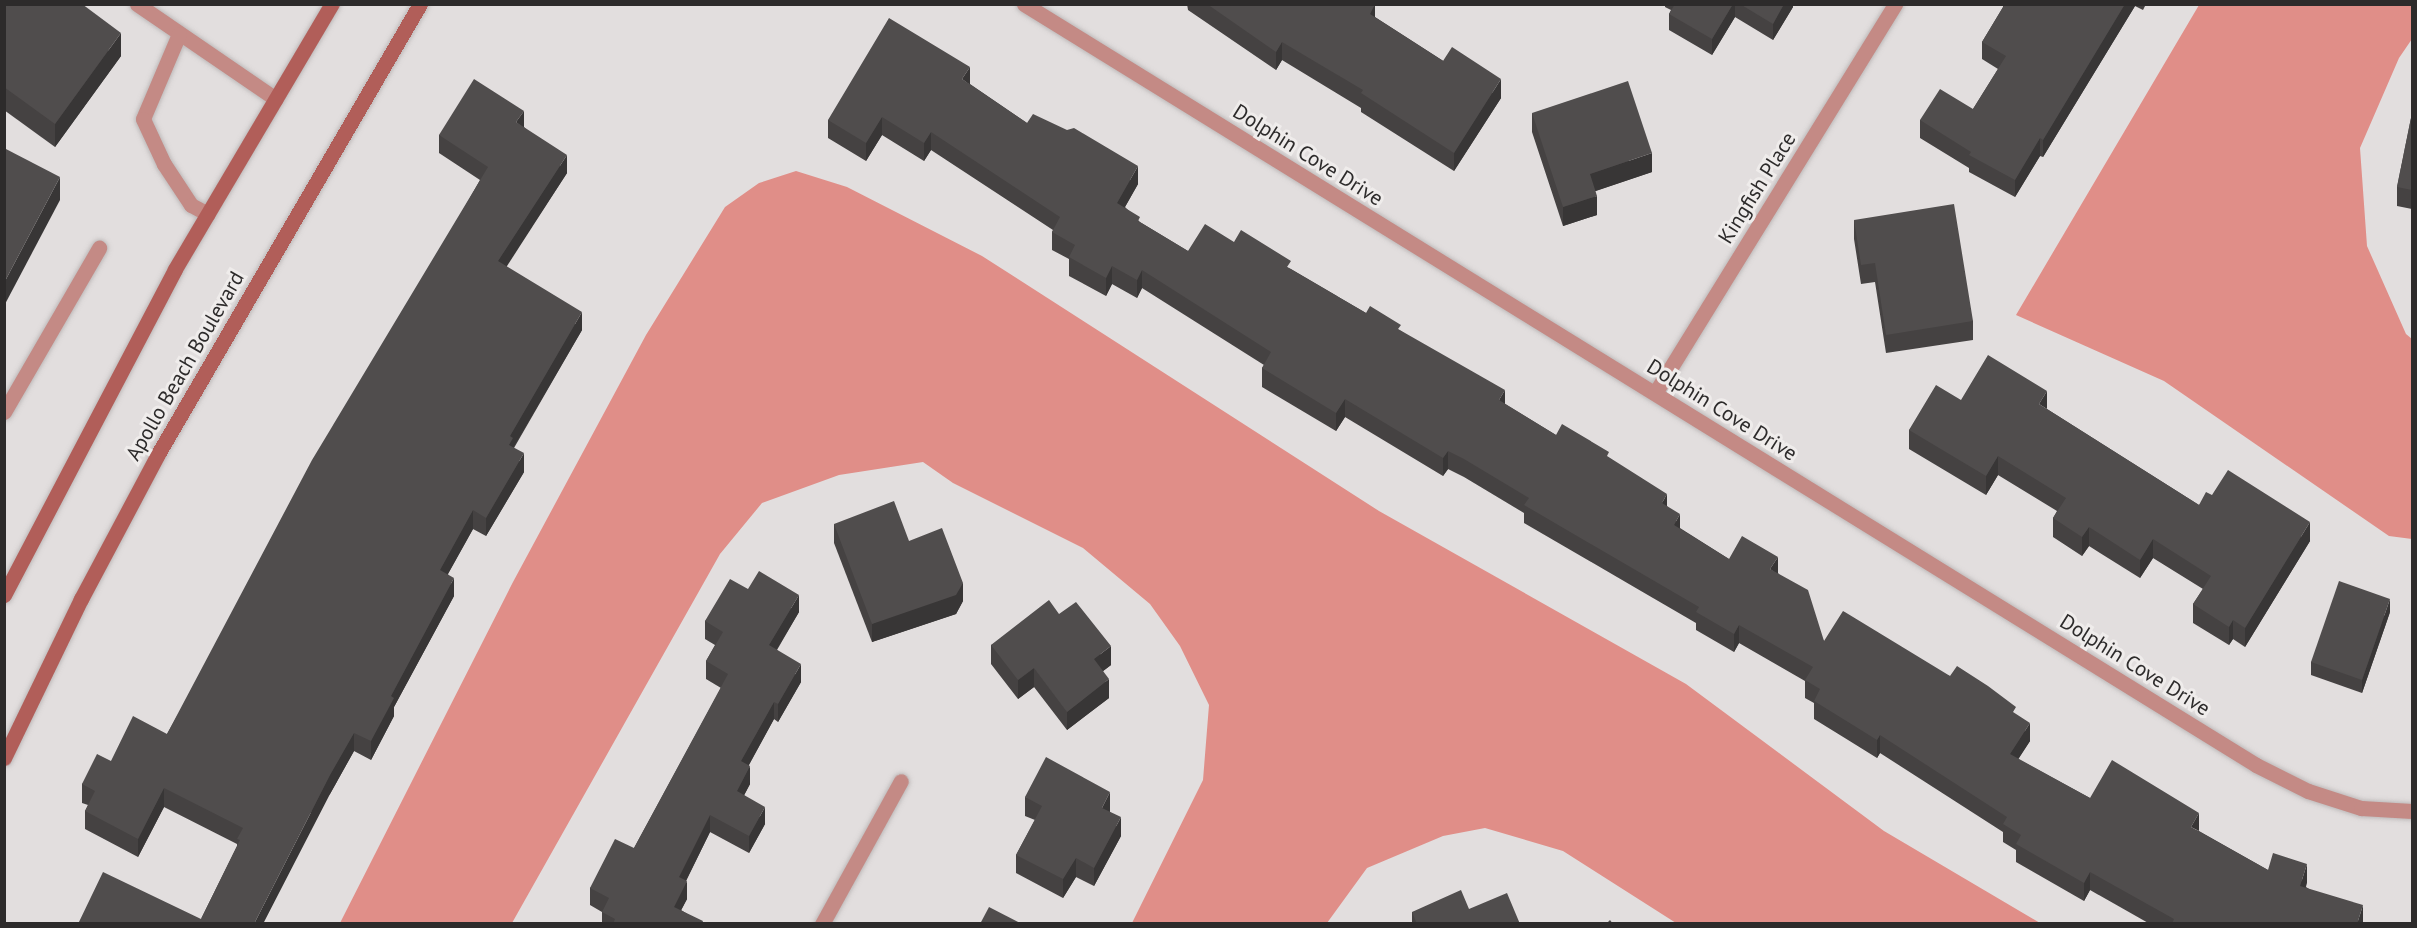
<!DOCTYPE html>
<html>
<head>
<meta charset="utf-8">
<style>
  body { margin:0 }
  #map { position:relative; width:2417px; height:928px; overflow:hidden; background:#e2dede; font-family:"PT Sans",sans-serif }
  div>[style] { position:absolute }
  [style*='--x'] { left:calc(var(--x)*1px); top:calc(var(--y)*1px); width:calc(var(--w)*1px); rotate:calc(var(--a)*1deg) }
  .water>* { inset:0; background:#e08e88 }
  .roads { filter:drop-shadow(0 0 2px #bebaba) drop-shadow(0 0 2px #bebaba) }
  .street>* { height:15px; margin:-7.5px; padding:0 7.5px; transform-origin:7.5px; border-radius:7.5px; background:#c48a85 }
  .secondary>* { height:15px; margin:-7.5px; padding:0 7.5px; transform-origin:7.5px; border-radius:7.5px; background:#b15e59 }
  .wall>* { inset:0; background:#454242 }
  .shaded-wall>* { inset:0; background:#383636 }
  .building>* { inset:0; background:#504d4d }
  span { translate:-50% -50%; white-space:nowrap; text-align:center; line-height:1.15; -webkit-text-stroke:6px #efeceb; paint-order:stroke }
  .street-label { font-size:21px; color:#2d2b2b }
  .frame { position:absolute; inset:0; border:6px solid #2d2b2b; pointer-events:none }
</style>
</head>
<body>
<div id="map">
  <div class="water">
    <i style="clip-path:polygon(2199px 5px,2412px 5px,2412px 39px,2399px 58px,2360px 148px,2367px 246px,2406px 334px,2412px 339px,2412px 539px,2389px 536px,2164px 381px,2016px 315px)"></i>
    <i style="clip-path:polygon(796px 171px,847px 187px,982px 256px,1379px 511px,1686px 684px,1884px 831px,2040px 923px,1676px 923px,1563px 851px,1485px 828px,1443px 836px,1367px 868px,1327px 923px,1132px 923px,1203px 780px,1209px 705px,1180px 646px,1150px 604px,1083px 548px,953px 483px,923px 462px,839px 475px,762px 503px,720px 554px,512px 923px,340px 923px,513px 582px,646px 335px,725px 207px,759px 183px)"></i>
  </div>
  <div class="roads">
    <div class="street">
      <i style="--x:137;--y:4;--w:168;--a:34.4"></i>
      <i style="--x:1024;--y:4;--w:1448;--a:31.7"></i>
      <i style="--x:2256;--y:765;--w:58;--a:26.6"></i>
      <i style="--x:2308;--y:791;--w:56;--a:17.8"></i>
      <i style="--x:2361;--y:808;--w:51;--a:3.4"></i>
      <i style="--x:179;--y:34;--w:92;--a:113"></i>
      <i style="--x:143;--y:119;--w:50;--a:65"></i>
      <i style="--x:164;--y:164;--w:49;--a:56.6"></i>
      <i style="--x:191;--y:205;--w:19;--a:28"></i>
      <i style="--x:1655;--y:393;--w:457;--a:-58.3"></i>
      <i style="--x:4;--y:412;--w:190;--a:-59.9"></i>
      <i style="--x:822;--y:924;--w:163;--a:-61.1"></i>
    </div>
    <div class="secondary">
      <i style="--x:4;--y:595;--w:368;--a:-62.3"></i>
      <i style="--x:175;--y:269;--w:308;--a:-59.4"></i>
      <i style="--x:4;--y:758;--w:177;--a:-64.2"></i>
      <i style="--x:81;--y:599;--w:164;--a:-62"></i>
      <i style="--x:158;--y:454;--w:521;--a:-59.79"></i>
    </div>
  </div>
  <div class="wall">
    <i style="clip-path:polygon(4px 4px,121px 56px,55px 147px,4px 110px)"></i>
    <i style="clip-path:polygon(1187px 4px,1375px 4px,1375px 17px,1501px 98px,1454px 171px,1361px 112px,1361px 108px,1282px 60px,1276px 70px,1188px 10px)"></i>
    <i style="clip-path:polygon(1665px 4px,1793px 4px,1793px 7px,1773px 40px,1735px 17px,1712px 55px,1669px 30px,1669px 14px,1671px 10px,1665px 7px)"></i>
    <i style="clip-path:polygon(2003px 4px,2146px 4px,2143px 10px,2135px 6px,2043px 157px,2040px 156px,2015px 197px,1969px 172px,1969px 168px,1920px 138px,1920px 120px,1973px 109px,1998px 69px,1982px 59px,1982px 42px,2003px 7px)"></i>
    <i style="clip-path:polygon(970px 84px,1027px 123px,1138px 184px,1125px 207px,1140px 222px,1188px 251px,1234px 242px,1291px 269px,1366px 313px,1401px 331px,1505px 404px,1556px 435px,1609px 458px,1667px 506px,1680px 528px,1729px 559px,1778px 573px,1824px 641px,1950px 676px,2016px 715px,2030px 741px,2018px 759px,2090px 798px,2199px 831px,2268px 870px,2307px 882px,2306px 887px,2363px 924px,2150px 924px,2090px 890px,2084px 901px,2016px 862px,2016px 850px,2003px 842px,2003px 832px,1880px 753px,1877px 758px,1814px 719px,1814px 703px,1805px 698px,1805px 681px,1739px 643px,1734px 652px,1696px 630px,1696px 623px,1524px 523px,1524px 513px,1464px 477px,1448px 469px,1443px 476px,1345px 417px,1336px 431px,1262px 387px,1262px 368px,1264px 365px,1142px 288px,1137px 298px,1112px 284px,1106px 296px,1069px 276px,1069px 259px,1052px 250px,1052px 232px,1053px 230px,931px 150px,924px 161px,882px 135px,866px 161px,828px 138px,828px 120px)"></i>
    <i style="clip-path:polygon(1532px 113px,1652px 172px,1595px 191px,1597px 215px,1563px 226px,1532px 132px)"></i>
    <i style="clip-path:polygon(2412px 113px,2412px 209px,2397px 206px,2397px 187px)"></i>
    <i style="clip-path:polygon(524px 127px,567px 173px,506px 266px,582px 330px,514px 448px,524px 472px,486px 536px,473px 529px,448px 574px,454px 596px,394px 707px,394px 716px,371px 760px,354px 751px,330px 794px,201px 919px,237px 846px,237px 844px,164px 807px,138px 857px,85px 829px,85px 811px,88px 805px,82px 803px,82px 784px,111px 761px,167px 734px,480px 180px,439px 153px,439px 135px)"></i>
    <i style="clip-path:polygon(1854px 220px,1973px 321px,1973px 340px,1886px 353px,1875px 282px,1861px 284px,1854px 239px)"></i>
    <i style="clip-path:polygon(1961px 400px,2047px 409px,2199px 505px,2212px 495px,2310px 541px,2245px 647px,2233px 639px,2229px 645px,2193px 623px,2193px 604px,2203px 589px,2153px 558px,2140px 578px,2089px 546px,2082px 556px,2053px 537px,2053px 518px,2057px 511px,1998px 475px,1986px 495px,1909px 449px,1909px 430px)"></i>
    <i style="clip-path:polygon(834px 524px,909px 541px,963px 601px,956px 614px,872px 642px,834px 543px)"></i>
    <i style="clip-path:polygon(748px 589px,799px 612px,777px 650px,801px 682px,778px 722px,774px 719px,749px 765px,750px 784px,744px 795px,765px 824px,749px 853px,710px 832px,686px 881px,687px 899px,681px 910px,703px 924px,602px 924px,602px 912px,590px 905px,590px 888px,634px 848px,721px 688px,706px 679px,706px 661px,715px 645px,705px 639px,705px 621px)"></i>
    <i style="clip-path:polygon(2390px 612px,2362px 693px,2311px 675px,2311px 662px)"></i>
    <i style="clip-path:polygon(1059px 614px,1111px 665px,1103px 671px,1109px 698px,1067px 730px,1034px 687px,1018px 699px,991px 664px,991px 645px)"></i>
    <i style="clip-path:polygon(1025px 797px,1110px 811px,1110px 812px,1121px 836px,1094px 886px,1076px 877px,1063px 898px,1016px 873px,1016px 855px,1035px 820px,1025px 816px)"></i>
    <i style="clip-path:polygon(1469px 909px,1520px 924px,1412px 924px,1412px 912px)"></i>
  </div>
  <div class="shaded-wall">
    <i style="clip-path:polygon(1375px 4px,1375px 23px,1370px 14px)"></i>
    <i style="clip-path:polygon(1733px 4px,1735px 4px,1735px 17px,1712px 55px,1712px 39px)"></i>
    <i style="clip-path:polygon(1784px 4px,1793px 4px,1793px 7px,1773px 40px,1773px 24px)"></i>
    <i style="clip-path:polygon(2125px 4px,2135px 4px,2135px 6px,2043px 157px,2043px 140px)"></i>
    <i style="clip-path:polygon(121px 33px,121px 56px,55px 147px,55px 124px)"></i>
    <i style="clip-path:polygon(1282px 42px,1282px 60px,1276px 70px,1276px 52px)"></i>
    <i style="clip-path:polygon(970px 67px,970px 85px,962px 79px)"></i>
    <i style="clip-path:polygon(1501px 79px,1501px 98px,1454px 171px,1454px 153px)"></i>
    <i style="clip-path:polygon(524px 111px,524px 129px,516px 122px)"></i>
    <i style="clip-path:polygon(882px 117px,882px 135px,866px 161px,866px 143px)"></i>
    <i style="clip-path:polygon(931px 132px,931px 150px,924px 161px,924px 143px)"></i>
    <i style="clip-path:polygon(2040px 138px,2040px 156px,2015px 197px,2015px 180px)"></i>
    <i style="clip-path:polygon(1652px 153px,1652px 172px,1590px 193px,1590px 174px)"></i>
    <i style="clip-path:polygon(567px 155px,567px 173px,498px 280px,498px 261px)"></i>
    <i style="clip-path:polygon(1138px 166px,1138px 184px,1117px 221px,1117px 203px)"></i>
    <i style="clip-path:polygon(60px 177px,60px 200px,4px 306px,4px 283px)"></i>
    <i style="clip-path:polygon(1597px 196px,1597px 215px,1563px 226px,1563px 207px)"></i>
    <i style="clip-path:polygon(1112px 266px,1112px 284px,1106px 296px,1106px 278px)"></i>
    <i style="clip-path:polygon(1142px 270px,1142px 288px,1137px 298px,1137px 280px)"></i>
    <i style="clip-path:polygon(582px 312px,582px 330px,513px 448px,509px 445px,510px 436px)"></i>
    <i style="clip-path:polygon(1505px 390px,1505px 408px,1499px 400px)"></i>
    <i style="clip-path:polygon(2047px 391px,2047px 409px,2039px 404px)"></i>
    <i style="clip-path:polygon(1345px 399px,1345px 417px,1336px 431px,1336px 413px)"></i>
    <i style="clip-path:polygon(1448px 451px,1448px 469px,1443px 476px,1443px 458px)"></i>
    <i style="clip-path:polygon(524px 453px,524px 472px,486px 536px,486px 518px)"></i>
    <i style="clip-path:polygon(1998px 456px,1998px 475px,1986px 495px,1986px 476px)"></i>
    <i style="clip-path:polygon(1667px 494px,1667px 512px,1662px 503px)"></i>
    <i style="clip-path:polygon(473px 510px,473px 529px,440px 588px,440px 570px)"></i>
    <i style="clip-path:polygon(1680px 514px,1680px 532px,1674px 525px)"></i>
    <i style="clip-path:polygon(2310px 522px,2310px 541px,2245px 647px,2245px 628px)"></i>
    <i style="clip-path:polygon(2089px 527px,2089px 546px,2082px 556px,2082px 537px)"></i>
    <i style="clip-path:polygon(2153px 539px,2153px 558px,2140px 578px,2140px 560px)"></i>
    <i style="clip-path:polygon(1778px 557px,1778px 575px,1770px 569px)"></i>
    <i style="clip-path:polygon(454px 578px,454px 596px,394px 707px,394px 716px,371px 760px,371px 741px,391px 696px)"></i>
    <i style="clip-path:polygon(963px 583px,963px 601px,956px 614px,872px 642px,872px 624px)"></i>
    <i style="clip-path:polygon(799px 595px,799px 612px,769px 662px,769px 645px)"></i>
    <i style="clip-path:polygon(2390px 599px,2390px 612px,2362px 693px,2362px 680px)"></i>
    <i style="clip-path:polygon(2233px 620px,2233px 639px,2229px 645px,2229px 627px)"></i>
    <i style="clip-path:polygon(1739px 625px,1739px 643px,1734px 652px,1734px 634px)"></i>
    <i style="clip-path:polygon(1111px 646px,1111px 665px,1094px 678px,1094px 659px)"></i>
    <i style="clip-path:polygon(801px 664px,801px 682px,778px 722px,778px 704px)"></i>
    <i style="clip-path:polygon(1034px 668px,1034px 687px,1018px 699px,1018px 680px)"></i>
    <i style="clip-path:polygon(1109px 679px,1109px 698px,1067px 730px,1067px 712px)"></i>
    <i style="clip-path:polygon(774px 702px,774px 719px,741px 779px,741px 761px)"></i>
    <i style="clip-path:polygon(2030px 723px,2030px 741px,2010px 772px,2010px 754px)"></i>
    <i style="clip-path:polygon(354px 733px,354px 751px,330px 794px,263px 924px,254px 924px,330px 775px)"></i>
    <i style="clip-path:polygon(1880px 735px,1880px 753px,1877px 758px,1877px 740px)"></i>
    <i style="clip-path:polygon(750px 766px,750px 784px,737px 809px,737px 791px)"></i>
    <i style="clip-path:polygon(164px 788px,164px 807px,138px 857px,138px 839px)"></i>
    <i style="clip-path:polygon(1110px 792px,1110px 811px,1102px 826px,1102px 808px)"></i>
    <i style="clip-path:polygon(765px 807px,765px 824px,749px 853px,749px 836px)"></i>
    <i style="clip-path:polygon(2199px 813px,2199px 831px,2191px 827px)"></i>
    <i style="clip-path:polygon(710px 815px,710px 832px,679px 895px,679px 877px)"></i>
    <i style="clip-path:polygon(1121px 817px,1121px 836px,1094px 886px,1094px 868px)"></i>
    <i style="clip-path:polygon(1076px 858px,1076px 877px,1063px 898px,1063px 879px)"></i>
    <i style="clip-path:polygon(2307px 864px,2307px 882px,2300px 904px,2300px 886px)"></i>
    <i style="clip-path:polygon(2090px 872px,2090px 890px,2084px 901px,2084px 883px)"></i>
    <i style="clip-path:polygon(687px 881px,687px 899px,674px 924px,674px 907px)"></i>
    <i style="clip-path:polygon(2363px 905px,2363px 923px,2357px 924px)"></i>
  </div>
  <div class="building">
    <i style="clip-path:polygon(4px 4px,82px 4px,121px 33px,55px 124px,4px 87px)"></i>
    <i style="clip-path:polygon(1207px 4px,1375px 4px,1370px 14px,1443px 61px,1452px 47px,1501px 79px,1454px 153px,1361px 93px,1363px 90px,1282px 42px,1276px 52px)"></i>
    <i style="clip-path:polygon(1675px 4px,1733px 4px,1712px 39px,1669px 14px)"></i>
    <i style="clip-path:polygon(1740px 4px,1784px 4px,1773px 24px)"></i>
    <i style="clip-path:polygon(2005px 4px,2125px 4px,2043px 140px,2040px 138px,2015px 180px,1969px 155px,1971px 152px,1920px 120px,1940px 89px,1973px 109px,2006px 56px,1982px 42px)"></i>
    <i style="clip-path:polygon(889px 18px,970px 67px,962px 79px,1027px 123px,1033px 114px,1067px 130px,1074px 128px,1138px 166px,1117px 203px,1140px 217px,1138px 221px,1188px 251px,1205px 224px,1234px 242px,1241px 230px,1291px 261px,1287px 267px,1366px 313px,1370px 306px,1401px 325px,1398px 329px,1505px 390px,1499px 400px,1556px 435px,1562px 424px,1609px 452px,1607px 456px,1667px 494px,1662px 503px,1680px 514px,1674px 525px,1729px 559px,1742px 536px,1778px 557px,1770px 569px,1808px 590px,1824px 641px,1843px 611px,1950px 676px,1957px 666px,1988px 686px,2016px 707px,2013px 712px,2030px 723px,2010px 754px,2090px 798px,2112px 760px,2199px 813px,2191px 827px,2268px 870px,2273px 853px,2307px 864px,2300px 886px,2363px 905px,2357px 924px,2172px 924px,2174px 919px,2090px 872px,2084px 883px,2016px 844px,2021px 835px,2003px 824px,2007px 817px,1880px 735px,1877px 740px,1814px 701px,1820px 689px,1805px 680px,1813px 667px,1739px 625px,1734px 634px,1696px 612px,1699px 607px,1524px 505px,1529px 498px,1464px 459px,1448px 451px,1443px 458px,1345px 399px,1336px 413px,1262px 368px,1271px 352px,1142px 270px,1137px 280px,1112px 266px,1106px 278px,1069px 257px,1075px 245px,1052px 232px,1060px 217px,931px 132px,924px 143px,882px 117px,866px 143px,828px 120px)"></i>
    <i style="clip-path:polygon(474px 79px,524px 111px,516px 122px,567px 155px,498px 261px,582px 312px,510px 436px,513px 438px,509px 445px,524px 453px,486px 518px,473px 510px,440px 570px,454px 578px,391px 696px,394px 698px,371px 741px,354px 733px,330px 775px,254px 924px,78px 924px,103px 872px,201px 919px,240px 840px,237px 839px,243px 828px,164px 788px,138px 839px,85px 811px,95px 791px,82px 784px,97px 754px,111px 761px,133px 716px,167px 734px,312px 460px,488px 167px,439px 135px)"></i>
    <i style="clip-path:polygon(1628px 81px,1652px 153px,1590px 174px,1597px 196px,1563px 207px,1532px 113px)"></i>
    <i style="clip-path:polygon(2412px 113px,2412px 190px,2397px 187px)"></i>
    <i style="clip-path:polygon(4px 148px,60px 177px,4px 283px)"></i>
    <i style="clip-path:polygon(1954px 204px,1973px 321px,1886px 335px,1875px 263px,1861px 265px,1854px 220px)"></i>
    <i style="clip-path:polygon(1988px 355px,2047px 391px,2039px 404px,2199px 505px,2206px 492px,2212px 495px,2228px 470px,2310px 522px,2245px 628px,2233px 620px,2229px 627px,2193px 604px,2211px 576px,2153px 539px,2140px 560px,2089px 527px,2082px 537px,2053px 518px,2066px 498px,1998px 456px,1986px 476px,1909px 430px,1936px 385px,1961px 400px)"></i>
    <i style="clip-path:polygon(894px 501px,909px 541px,942px 528px,963px 583px,956px 595px,872px 624px,834px 524px)"></i>
    <i style="clip-path:polygon(759px 571px,799px 595px,769px 645px,801px 664px,778px 704px,774px 702px,741px 761px,750px 766px,737px 791px,765px 807px,749px 836px,710px 815px,679px 877px,687px 881px,674px 907px,703px 921px,702px 924px,613px 924px,615px 919px,602px 912px,609px 898px,590px 888px,615px 839px,634px 848px,728px 674px,706px 661px,723px 632px,705px 621px,730px 579px,748px 589px)"></i>
    <i style="clip-path:polygon(2339px 581px,2390px 599px,2362px 680px,2311px 662px)"></i>
    <i style="clip-path:polygon(1049px 600px,1059px 614px,1076px 602px,1111px 646px,1094px 659px,1109px 679px,1067px 712px,1034px 668px,1018px 680px,991px 645px)"></i>
    <i style="clip-path:polygon(1046px 757px,1110px 792px,1102px 808px,1121px 817px,1094px 868px,1076px 858px,1063px 879px,1016px 855px,1042px 806px,1025px 797px)"></i>
    <i style="clip-path:polygon(1461px 890px,1469px 909px,1507px 893px,1520px 924px,1417px 924px,1412px 912px)"></i>
    <i style="clip-path:polygon(989px 907px,1022px 924px,980px 924px)"></i>
    <i style="clip-path:polygon(1610px 920px,1613px 924px,1606px 924px)"></i>
  </div>
  <div class="street-label">
    <span style="left:1308px;top:155px;rotate:32deg">Dolphin Cove Drive</span>
    <span style="left:1757px;top:188px;rotate:-58deg">Kingfish Place</span>
    <span style="left:185px;top:366px;rotate:-60deg">Apollo Beach Boulevard</span>
    <span style="left:1722px;top:410px;rotate:32deg">Dolphin Cove Drive</span>
    <span style="left:2135px;top:665px;rotate:32deg">Dolphin Cove Drive</span>
  </div>
  <div class="frame"></div>
</div>
</body>
</html>
